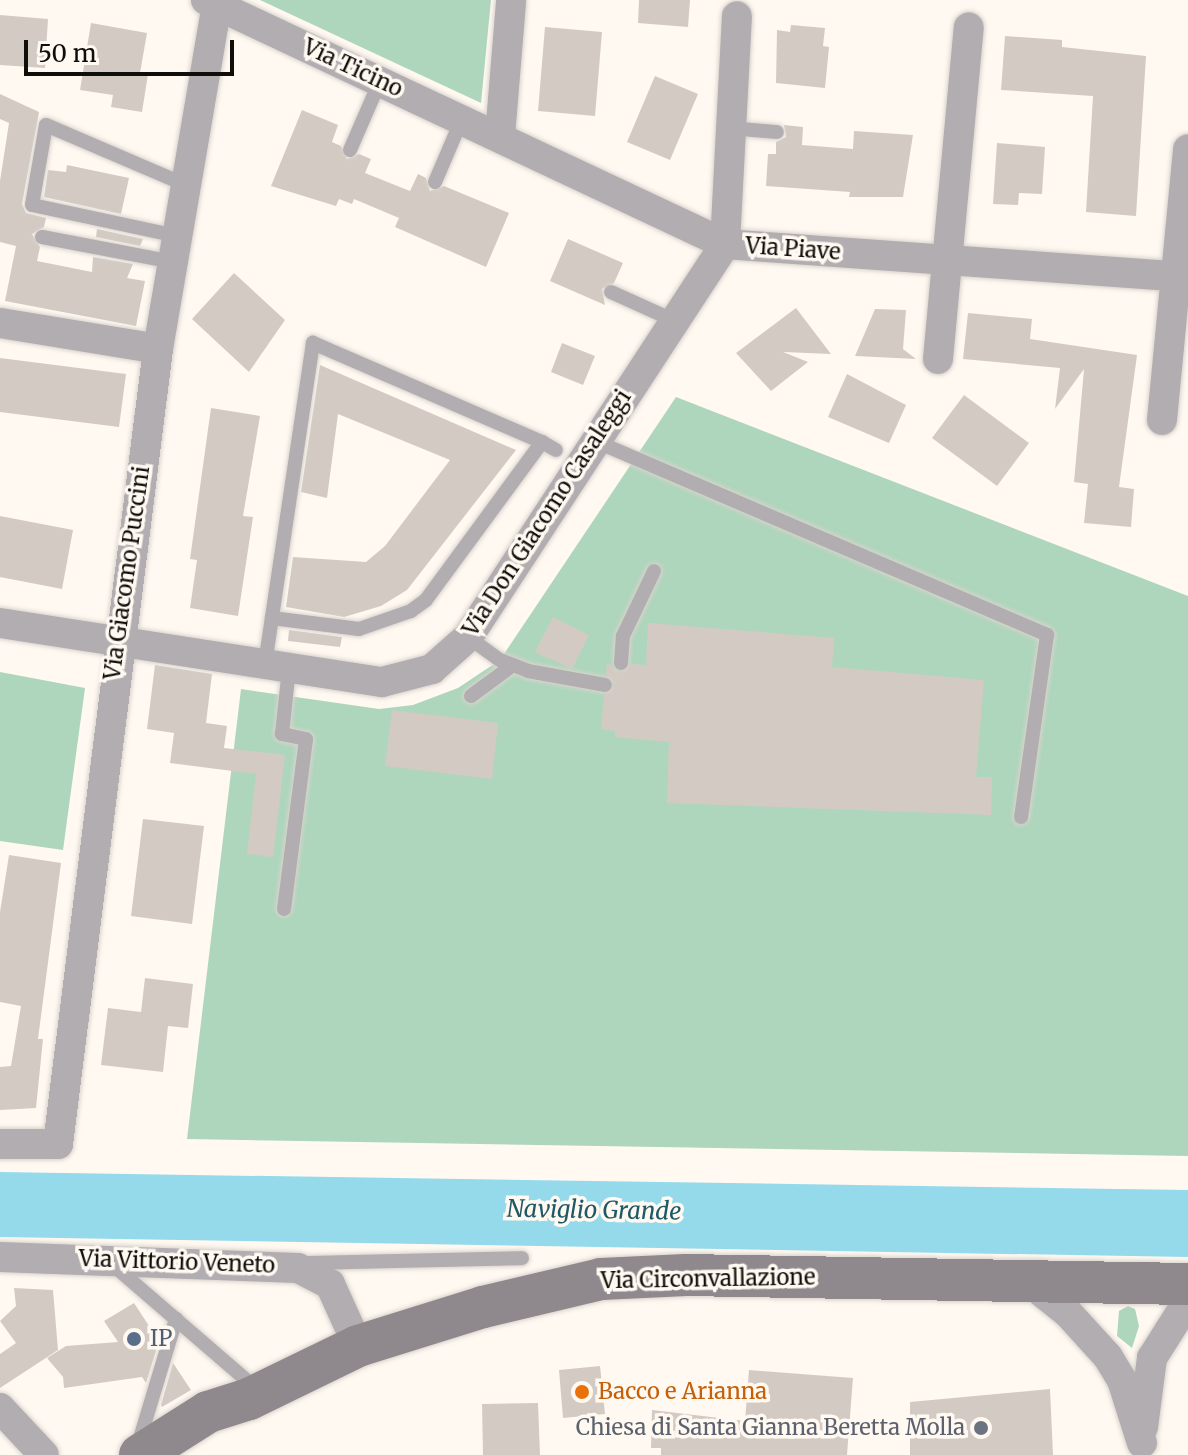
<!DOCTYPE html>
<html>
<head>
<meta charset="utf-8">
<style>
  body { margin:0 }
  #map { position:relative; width:1188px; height:1455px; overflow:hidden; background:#fff9f2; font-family:Merriweather,serif }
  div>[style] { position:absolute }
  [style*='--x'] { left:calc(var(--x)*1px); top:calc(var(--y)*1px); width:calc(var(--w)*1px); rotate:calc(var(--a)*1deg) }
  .green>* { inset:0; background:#aed6bc }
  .water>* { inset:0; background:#95daeb }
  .building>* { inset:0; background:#d3cbc3 }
  .roads { filter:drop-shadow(0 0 2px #d9d3cd) drop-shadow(0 0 2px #d9d3cd) }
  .lane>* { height:14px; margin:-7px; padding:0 7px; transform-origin:7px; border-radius:7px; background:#b2adb0 }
  .street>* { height:30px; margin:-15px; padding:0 15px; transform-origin:15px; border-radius:15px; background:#b2adb0 }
  .secondary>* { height:42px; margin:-21px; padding:0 21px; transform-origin:21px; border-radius:21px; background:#8f888c }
  .dots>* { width:22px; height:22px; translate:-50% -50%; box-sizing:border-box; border:4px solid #fff9f2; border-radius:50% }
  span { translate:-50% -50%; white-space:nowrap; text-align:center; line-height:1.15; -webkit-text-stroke:7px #fff9f2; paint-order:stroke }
  .street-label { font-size:22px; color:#100e0b }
  .service-label { font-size:22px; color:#4e5e75 }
  .left { translate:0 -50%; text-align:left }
  .food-label { font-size:22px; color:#c56008 }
  .worship-label { font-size:22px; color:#5b616d }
  .right { translate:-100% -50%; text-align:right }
  .water-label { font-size:24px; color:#205966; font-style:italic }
  .scale { position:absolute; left:24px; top:40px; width:210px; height:36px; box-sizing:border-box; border:4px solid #100e0b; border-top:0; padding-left:10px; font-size:24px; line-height:28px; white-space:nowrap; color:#100e0b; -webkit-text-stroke:6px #fff9f2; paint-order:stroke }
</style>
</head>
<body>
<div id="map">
  <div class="green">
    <i style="clip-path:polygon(260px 0,491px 0,481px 103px)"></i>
    <i style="clip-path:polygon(676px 397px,1188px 596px,1188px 1156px,187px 1139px,241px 689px,379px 709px,413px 705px,458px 688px,500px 660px)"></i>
    <i style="clip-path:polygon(0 672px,85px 688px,63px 850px,0 841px)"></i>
    <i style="clip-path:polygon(1128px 1306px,1135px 1309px,1139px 1326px,1132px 1348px,1117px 1336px,1119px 1311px)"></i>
  </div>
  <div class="water">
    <i style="clip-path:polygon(0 1172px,1188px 1190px,1188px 1257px,0 1237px)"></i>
  </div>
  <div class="building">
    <i style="clip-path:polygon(639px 0,690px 0,688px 27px,638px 23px)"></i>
    <i style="clip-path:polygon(0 15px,48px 19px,45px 68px,0 65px)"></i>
    <i style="clip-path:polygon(91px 23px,147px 33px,140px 73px,148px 74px,142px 112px,111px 107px,113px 95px,80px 90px)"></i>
    <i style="clip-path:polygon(791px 25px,825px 28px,823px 46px,829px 47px,825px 88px,776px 83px,777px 30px,790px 32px)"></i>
    <i style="clip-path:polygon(545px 27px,602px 32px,595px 116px,538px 111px)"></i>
    <i style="clip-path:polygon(1005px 36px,1062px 40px,1062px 47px,1146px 56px,1136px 216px,1086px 212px,1093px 96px,1001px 90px)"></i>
    <i style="clip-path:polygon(655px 76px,698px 94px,670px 160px,627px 142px)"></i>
    <i style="clip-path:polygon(0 94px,39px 112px,22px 204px,26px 213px,46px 218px,44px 227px,32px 234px,40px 247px,37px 261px,92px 272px,93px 257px,133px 264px,127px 278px,145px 281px,136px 326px,5px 301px,16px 246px,0 242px,0 181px,9px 123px,0 119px)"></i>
    <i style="clip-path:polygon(302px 110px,338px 125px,332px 142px,341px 146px,347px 159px,359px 154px,371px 159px,365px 173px,410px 191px,418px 174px,426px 178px,430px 191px,444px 186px,509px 213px,486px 267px,395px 227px,399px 218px,354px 199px,352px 204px,339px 199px,336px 206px,271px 186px)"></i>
    <i style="clip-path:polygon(784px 125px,803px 127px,802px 145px,853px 149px,854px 131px,913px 135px,903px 197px,849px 197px,850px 192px,766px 186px,768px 154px,776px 154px,776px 142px,786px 137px)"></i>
    <i style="clip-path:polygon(997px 143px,1045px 147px,1042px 194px,1019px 193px,1018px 205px,993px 204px)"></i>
    <i style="clip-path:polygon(67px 165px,129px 178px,121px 214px,44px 197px,48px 170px,66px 172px)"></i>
    <i style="clip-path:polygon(97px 229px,143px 239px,140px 246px,96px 237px)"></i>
    <i style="clip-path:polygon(568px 239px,623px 263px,614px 283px,602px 289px,605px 305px,550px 281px)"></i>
    <i style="clip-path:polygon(234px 273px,285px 320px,249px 372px,192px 319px)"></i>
    <i style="clip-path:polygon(796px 308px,831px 354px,783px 352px,808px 362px,771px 391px,736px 353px)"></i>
    <i style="clip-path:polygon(875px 309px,906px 310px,903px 349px,916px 359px,855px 356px)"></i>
    <i style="clip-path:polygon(968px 313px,1032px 319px,1030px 339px,1137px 355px,1119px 487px,1134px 489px,1131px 527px,1084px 523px,1088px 484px,1074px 482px,1084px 369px,1055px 409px,1060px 368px,963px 359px)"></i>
    <i style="clip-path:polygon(562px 343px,595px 356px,583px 385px,551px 372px)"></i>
    <i style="clip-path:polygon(0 358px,126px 374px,119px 427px,0 412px)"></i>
    <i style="clip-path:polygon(320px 365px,516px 450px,407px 590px,381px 606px,344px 617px,286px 607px,293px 557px,366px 562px,385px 546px,450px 460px,338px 414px,327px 498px,301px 492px)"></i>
    <i style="clip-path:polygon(847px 374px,906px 405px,889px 443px,828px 417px)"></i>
    <i style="clip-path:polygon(964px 395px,1029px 443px,997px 486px,932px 438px)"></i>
    <i style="clip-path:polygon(211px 408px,260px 416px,243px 516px,253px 517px,238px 616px,190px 608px,197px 560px,190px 559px)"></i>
    <i style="clip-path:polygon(0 516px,73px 530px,62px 589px,0 577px)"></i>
    <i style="clip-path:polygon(553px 617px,589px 635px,572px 669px,535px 652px)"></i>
    <i style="clip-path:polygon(648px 623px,834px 638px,832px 667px,984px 680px,976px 777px,992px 777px,991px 815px,667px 803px,669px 742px,615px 737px,615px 731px,601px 729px,604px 695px,615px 686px,606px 675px,607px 662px,620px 673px,631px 664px,646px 665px)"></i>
    <i style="clip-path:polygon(289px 630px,342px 637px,340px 647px,288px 641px)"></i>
    <i style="clip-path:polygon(155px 665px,212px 674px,206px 723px,227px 726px,224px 748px,285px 755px,273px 857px,247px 854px,256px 774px,170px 763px,174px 733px,147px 729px)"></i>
    <i style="clip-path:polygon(392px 710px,498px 723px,492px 779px,385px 766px)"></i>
    <i style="clip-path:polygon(143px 819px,204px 826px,192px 924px,131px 916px)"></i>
    <i style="clip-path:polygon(9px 855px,61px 863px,38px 1039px,43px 1039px,36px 1108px,0 1110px,0 1067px,11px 1066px,21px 1006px,0 1002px,0 912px)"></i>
    <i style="clip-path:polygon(145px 978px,193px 984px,188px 1028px,168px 1026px,163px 1072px,101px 1065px,108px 1008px,141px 1012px)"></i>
    <i style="clip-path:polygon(14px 1288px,53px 1290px,58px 1350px,0 1388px,0 1354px,16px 1343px,0 1321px,16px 1306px)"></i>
    <i style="clip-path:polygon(134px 1303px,159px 1341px,146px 1383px,142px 1377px,64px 1388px,63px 1377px,47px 1358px,66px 1346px,118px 1342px,104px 1321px)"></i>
    <i style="clip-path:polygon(173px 1363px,191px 1390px,162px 1407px,161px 1405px)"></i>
    <i style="clip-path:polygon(600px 1366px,605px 1414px,563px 1418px,559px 1370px)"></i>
    <i style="clip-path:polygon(749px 1370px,853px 1378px,847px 1455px,661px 1455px,661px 1448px,651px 1448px,652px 1410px,745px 1421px)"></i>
    <i style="clip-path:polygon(1050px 1389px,1053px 1455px,910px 1455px,910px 1402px)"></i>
    <i style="clip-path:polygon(538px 1403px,540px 1455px,483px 1455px,482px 1404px)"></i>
  </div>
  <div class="roads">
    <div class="lane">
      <i style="--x:730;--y:128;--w:47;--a:4.9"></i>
      <i style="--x:350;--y:150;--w:75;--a:-66.5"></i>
      <i style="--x:435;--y:182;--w:69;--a:-66.8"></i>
      <i style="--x:177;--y:236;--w:148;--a:-167.9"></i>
      <i style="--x:32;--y:205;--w:81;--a:-80.1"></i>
      <i style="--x:46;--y:125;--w:152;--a:23.2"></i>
      <i style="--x:42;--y:237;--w:133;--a:10.8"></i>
      <i style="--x:611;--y:292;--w:68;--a:24.3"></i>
      <i style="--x:595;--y:441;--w:492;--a:23.2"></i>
      <i style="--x:1047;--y:635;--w:184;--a:98.1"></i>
      <i style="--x:542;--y:442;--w:16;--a:30"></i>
      <i style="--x:468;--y:637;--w:39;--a:36"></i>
      <i style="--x:500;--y:660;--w:30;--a:21"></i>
      <i style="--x:528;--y:671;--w:78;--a:10.3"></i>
      <i style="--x:621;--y:663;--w:27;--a:-86"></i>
      <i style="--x:623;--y:636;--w:72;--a:-64.5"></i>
      <i style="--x:265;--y:664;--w:325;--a:-81.5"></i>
      <i style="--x:313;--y:343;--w:249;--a:23.4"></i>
      <i style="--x:542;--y:442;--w:196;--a:126.3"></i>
      <i style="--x:426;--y:600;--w:19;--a:144"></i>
      <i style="--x:411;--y:611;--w:55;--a:160.9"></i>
      <i style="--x:359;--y:629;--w:88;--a:-172.8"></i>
      <i style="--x:471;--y:696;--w:52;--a:-36.4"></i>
      <i style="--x:284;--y:909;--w:171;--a:-82.6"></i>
      <i style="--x:306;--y:739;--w:25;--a:-168"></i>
      <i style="--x:282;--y:734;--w:66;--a:-83.9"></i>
      <i style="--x:305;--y:1263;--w:217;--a:-1.3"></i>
      <i style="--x:113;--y:1265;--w:191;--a:40.8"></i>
      <i style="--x:138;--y:1445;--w:132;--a:-73.2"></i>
    </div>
    <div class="street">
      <i style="--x:206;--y:0;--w:573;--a:25.18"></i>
      <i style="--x:725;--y:244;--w:464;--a:4.1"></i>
      <i style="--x:500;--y:136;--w:135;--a:-85.3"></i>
      <i style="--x:725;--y:244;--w:228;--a:-87"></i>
      <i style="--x:0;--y:323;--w:160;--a:9.3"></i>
      <i style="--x:938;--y:359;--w:333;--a:-84.7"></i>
      <i style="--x:1162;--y:420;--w:272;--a:-84.5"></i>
      <i style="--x:0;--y:623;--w:387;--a:8.8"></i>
      <i style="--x:382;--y:682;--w:52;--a:-14.6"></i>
      <i style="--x:432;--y:669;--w:48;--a:-41.6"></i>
      <i style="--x:468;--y:637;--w:470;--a:-56.8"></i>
      <i style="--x:0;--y:1144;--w:58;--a:0"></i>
      <i style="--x:58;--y:1144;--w:801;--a:-82.83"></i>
      <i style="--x:158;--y:349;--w:349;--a:-80.3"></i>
      <i style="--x:0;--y:1257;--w:298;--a:2.1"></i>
      <i style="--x:298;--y:1268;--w:36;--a:27"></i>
      <i style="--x:330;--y:1284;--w:68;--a:65.7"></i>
      <i style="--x:1028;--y:1281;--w:51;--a:38.7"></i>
      <i style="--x:1068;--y:1313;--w:59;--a:47.7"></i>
      <i style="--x:1108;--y:1357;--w:27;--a:59"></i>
      <i style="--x:1122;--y:1380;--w:66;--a:72.4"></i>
      <i style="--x:0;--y:1408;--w:64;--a:46.9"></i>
      <i style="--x:1143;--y:1427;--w:70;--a:-82.6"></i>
      <i style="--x:1152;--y:1358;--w:67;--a:-57.7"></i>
    </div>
    <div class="secondary">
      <i style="--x:140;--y:1455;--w:80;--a:-32.3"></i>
      <i style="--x:208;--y:1412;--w:43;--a:-17.6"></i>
      <i style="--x:249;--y:1399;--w:121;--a:-25.9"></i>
      <i style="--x:358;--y:1346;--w:131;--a:-17.3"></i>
      <i style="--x:483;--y:1307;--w:121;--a:-13.3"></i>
      <i style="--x:601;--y:1279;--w:85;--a:-2.7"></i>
      <i style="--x:686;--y:1275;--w:502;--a:1.03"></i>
    </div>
  </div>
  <div class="dots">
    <i style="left:134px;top:1339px;background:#5c6f8a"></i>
    <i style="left:582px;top:1392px;background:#e8710a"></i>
    <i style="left:981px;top:1428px;background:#6b7280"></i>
  </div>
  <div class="street-label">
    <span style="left:353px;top:68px;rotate:25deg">Via Ticino</span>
    <span style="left:793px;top:249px;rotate:4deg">Via Piave</span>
    <span style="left:547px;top:513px;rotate:-57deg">Via Don Giacomo Casaleggi</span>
    <span style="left:127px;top:573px;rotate:-82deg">Via Giacomo Puccini</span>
    <span style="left:177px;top:1262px;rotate:2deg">Via Vittorio Veneto</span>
    <span style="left:708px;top:1279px;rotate:-1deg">Via Circonvallazione</span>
  </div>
  <div class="service-label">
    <span class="left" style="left:150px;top:1339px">IP</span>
  </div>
  <div class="food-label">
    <span class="left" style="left:598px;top:1392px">Bacco e Arianna</span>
  </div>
  <div class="worship-label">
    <span class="right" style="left:965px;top:1428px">Chiesa di Santa Gianna Beretta Molla</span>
  </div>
  <div class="water-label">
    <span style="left:594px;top:1210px;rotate:1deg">Naviglio Grande</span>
  </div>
  <div class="scale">50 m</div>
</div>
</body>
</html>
